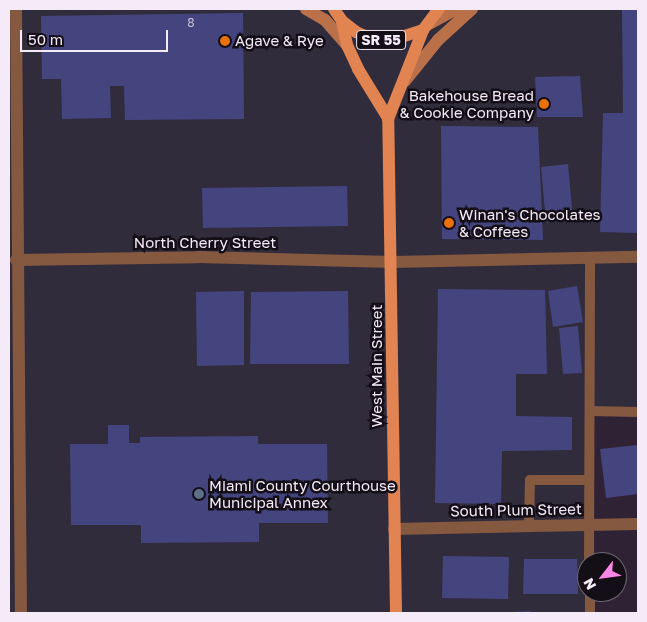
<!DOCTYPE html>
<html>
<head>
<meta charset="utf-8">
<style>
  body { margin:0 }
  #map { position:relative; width:647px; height:622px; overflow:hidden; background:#2f2235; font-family:"Golos Text",sans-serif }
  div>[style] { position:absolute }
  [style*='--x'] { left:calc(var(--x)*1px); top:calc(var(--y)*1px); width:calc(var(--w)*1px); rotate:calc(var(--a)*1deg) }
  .commercial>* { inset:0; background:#312c3c }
  .building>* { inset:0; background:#44457f }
  .lane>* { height:10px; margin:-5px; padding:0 5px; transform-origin:5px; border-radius:5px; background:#855840 }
  .street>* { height:12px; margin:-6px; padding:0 6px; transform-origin:6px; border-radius:6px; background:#855840 }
  .secondary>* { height:12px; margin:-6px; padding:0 6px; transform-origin:6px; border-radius:6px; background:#ba714a }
  .primary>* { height:12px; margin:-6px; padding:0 6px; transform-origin:6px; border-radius:6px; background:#e28451 }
  .dots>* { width:14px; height:14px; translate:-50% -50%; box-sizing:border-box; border:2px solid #140e17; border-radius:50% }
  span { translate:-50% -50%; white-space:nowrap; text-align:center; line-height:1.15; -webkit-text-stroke:5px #140e17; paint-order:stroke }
  .number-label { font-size:12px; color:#c9c2da }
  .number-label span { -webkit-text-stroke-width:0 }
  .shield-label span { padding:1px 4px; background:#140e17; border:1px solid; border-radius:4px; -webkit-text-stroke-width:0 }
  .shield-label { font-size:14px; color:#f5ebf8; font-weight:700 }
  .poi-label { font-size:15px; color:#f5ebf8 }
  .left { translate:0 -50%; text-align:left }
  .right { translate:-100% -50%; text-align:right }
  .street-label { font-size:15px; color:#f5ebf8 }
  .frame { position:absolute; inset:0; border:10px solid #f5ebf8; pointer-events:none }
  .north { position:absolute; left:577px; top:552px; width:50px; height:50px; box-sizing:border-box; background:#140e17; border:1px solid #6e6671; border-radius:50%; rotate:240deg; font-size:14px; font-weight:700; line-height:20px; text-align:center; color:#f5ebf8 }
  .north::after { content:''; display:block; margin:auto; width:18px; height:22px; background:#fc86e4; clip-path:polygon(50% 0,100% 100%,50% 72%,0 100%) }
  .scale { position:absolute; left:20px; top:30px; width:148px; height:22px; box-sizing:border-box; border:2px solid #f5ebf8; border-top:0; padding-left:6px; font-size:15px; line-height:18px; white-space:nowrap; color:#f5ebf8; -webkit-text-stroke:4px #140e17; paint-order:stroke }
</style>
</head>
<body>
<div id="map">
  <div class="commercial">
    <i style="clip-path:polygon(9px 9px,638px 9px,638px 412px,590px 411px,587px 562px,590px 613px,9px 613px)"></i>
  </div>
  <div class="building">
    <i style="clip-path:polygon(622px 9px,638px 9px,638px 233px,600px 232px,603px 113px,623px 113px)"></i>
    <i style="clip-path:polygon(243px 13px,244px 119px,125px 120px,124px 86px,110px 86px,111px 118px,62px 119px,61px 79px,42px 79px,41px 16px)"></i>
    <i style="clip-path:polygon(580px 76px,583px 117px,537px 117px,535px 77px)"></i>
    <i style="clip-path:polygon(441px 126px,538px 127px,543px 240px,442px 239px)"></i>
    <i style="clip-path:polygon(568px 164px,573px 220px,546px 222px,541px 167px)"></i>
    <i style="clip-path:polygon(347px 186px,348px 226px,203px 228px,202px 188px)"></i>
    <i style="clip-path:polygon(577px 286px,583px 322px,553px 327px,548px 291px)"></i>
    <i style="clip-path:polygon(438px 289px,545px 290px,547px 374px,516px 374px,516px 416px,572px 417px,572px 450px,502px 451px,501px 504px,435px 503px)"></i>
    <i style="clip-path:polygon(244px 291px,244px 365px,197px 366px,196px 292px)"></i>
    <i style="clip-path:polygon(348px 291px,349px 364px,250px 364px,251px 292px)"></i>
    <i style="clip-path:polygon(578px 326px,582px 373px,563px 374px,559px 328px)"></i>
    <i style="clip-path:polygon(108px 425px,129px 425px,129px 443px,140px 443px,140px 437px,258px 436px,258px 444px,327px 444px,328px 523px,259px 523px,259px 542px,141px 543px,141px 525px,71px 525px,70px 444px,108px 444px)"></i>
    <i style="clip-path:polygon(638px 445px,638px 494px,606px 498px,600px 449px)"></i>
    <i style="clip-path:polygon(443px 556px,509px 557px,508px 599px,442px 598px)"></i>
    <i style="clip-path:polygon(524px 559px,577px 559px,578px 594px,523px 594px)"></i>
    <i style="clip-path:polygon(531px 611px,532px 613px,507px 613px,507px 612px)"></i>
  </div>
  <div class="lane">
    <i style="--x:590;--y:411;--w:48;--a:1.2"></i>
    <i style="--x:529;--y:526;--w:46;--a:-88.8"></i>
    <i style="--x:530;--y:480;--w:59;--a:0"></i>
    <i style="--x:589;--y:562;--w:303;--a:-89.8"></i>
    <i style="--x:590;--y:592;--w:21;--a:90"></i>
  </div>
  <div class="street">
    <i style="--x:16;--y:9;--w:604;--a:89.53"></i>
    <i style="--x:16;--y:260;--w:182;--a:-0.9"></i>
    <i style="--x:198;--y:257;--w:195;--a:1.5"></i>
    <i style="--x:393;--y:262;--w:245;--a:-1.2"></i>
    <i style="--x:394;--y:529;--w:244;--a:-1.2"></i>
  </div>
  <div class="secondary">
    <i style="--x:306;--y:9;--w:22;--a:30"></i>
    <i style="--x:325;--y:20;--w:33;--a:49"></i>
    <i style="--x:429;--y:24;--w:26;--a:-29"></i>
    <i style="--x:452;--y:11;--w:14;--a:-8"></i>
    <i style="--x:405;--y:81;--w:53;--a:-51.2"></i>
    <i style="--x:438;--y:40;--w:46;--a:-42.4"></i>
  </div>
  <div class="primary">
    <i style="--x:334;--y:9;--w:14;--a:56"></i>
    <i style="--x:342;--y:21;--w:18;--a:38"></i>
    <i style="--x:356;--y:32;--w:17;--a:24"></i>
    <i style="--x:372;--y:39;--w:17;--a:7"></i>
    <i style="--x:389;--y:41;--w:36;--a:-18"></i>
    <i style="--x:423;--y:30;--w:26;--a:-53"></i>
    <i style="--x:342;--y:21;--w:25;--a:78"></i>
    <i style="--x:347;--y:45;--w:26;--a:65"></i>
    <i style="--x:358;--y:69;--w:57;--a:58.5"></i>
    <i style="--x:396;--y:613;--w:494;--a:-90.9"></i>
    <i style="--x:388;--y:119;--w:96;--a:-68.5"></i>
  </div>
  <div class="dots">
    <i style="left:225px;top:41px;background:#e8710a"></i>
    <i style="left:544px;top:104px;background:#e8710a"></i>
    <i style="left:449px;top:223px;background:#e8710a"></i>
    <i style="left:199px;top:494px;background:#5c6f8a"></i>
  </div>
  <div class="number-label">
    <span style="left:191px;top:23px">8</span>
  </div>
  <div class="shield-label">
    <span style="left:381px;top:40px">SR 55</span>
  </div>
  <div class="poi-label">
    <span class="left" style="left:235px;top:41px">Agave &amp; Rye</span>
    <span class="right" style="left:534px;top:104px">Bakehouse Bread<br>&amp; Cookie Company</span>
    <span class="left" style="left:459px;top:223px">Winan's Chocolates<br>&amp; Coffees</span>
    <span class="left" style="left:209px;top:494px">Miami County Courthouse<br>Municipal Annex</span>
  </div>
  <div class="street-label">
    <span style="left:205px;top:243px">North Cherry Street</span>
    <span style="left:377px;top:366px;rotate:-90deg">West Main Street</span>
    <span style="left:516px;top:510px;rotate:-1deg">South Plum Street</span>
  </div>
  <div class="frame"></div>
  <div class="north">N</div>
  <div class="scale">50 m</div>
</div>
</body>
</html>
